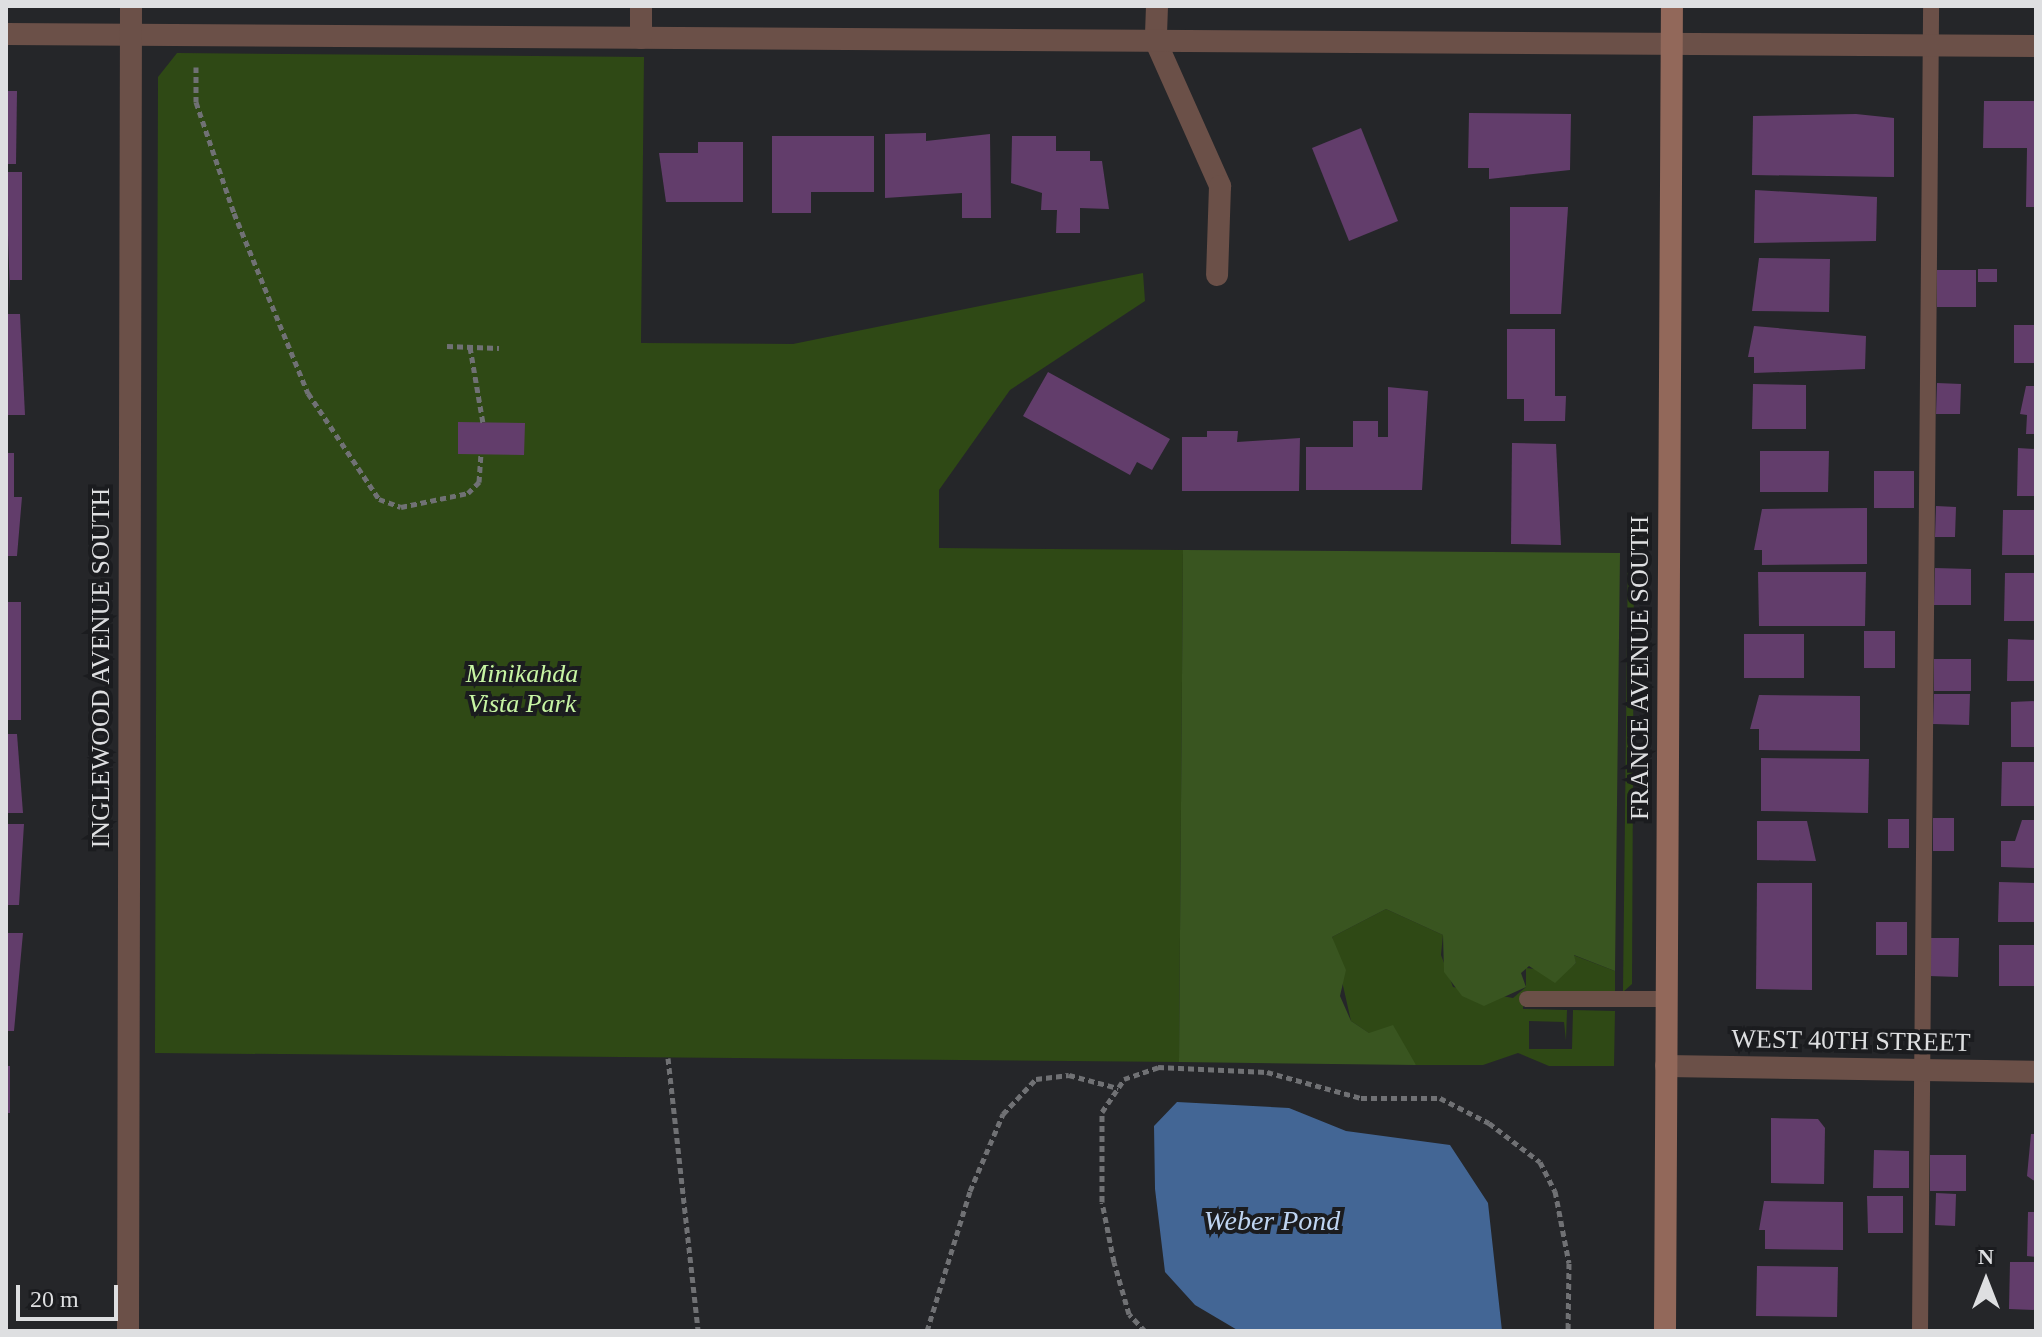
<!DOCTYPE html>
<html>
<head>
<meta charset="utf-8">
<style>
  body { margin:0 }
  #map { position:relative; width:2042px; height:1337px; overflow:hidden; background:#252629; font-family:Georgia,serif }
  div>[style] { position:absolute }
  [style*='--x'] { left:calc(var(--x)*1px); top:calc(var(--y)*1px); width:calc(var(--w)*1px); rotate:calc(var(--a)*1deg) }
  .green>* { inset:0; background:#2f4915 }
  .forest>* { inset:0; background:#395520 }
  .water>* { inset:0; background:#436695 }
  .building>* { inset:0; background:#623d6b }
  .path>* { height:5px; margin-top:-2.5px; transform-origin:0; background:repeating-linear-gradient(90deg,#707174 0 6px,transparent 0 10px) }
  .service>* { height:16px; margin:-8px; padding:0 8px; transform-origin:8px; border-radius:8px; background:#6b5048 }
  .minor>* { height:22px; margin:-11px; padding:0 11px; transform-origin:11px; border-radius:11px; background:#6b5048 }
  .secondary>* { height:22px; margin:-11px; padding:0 11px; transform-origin:11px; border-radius:11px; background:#92685a }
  span { translate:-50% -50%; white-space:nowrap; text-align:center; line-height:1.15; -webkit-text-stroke:8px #1b1c1f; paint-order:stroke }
  .street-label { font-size:26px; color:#dedfe1 }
  .park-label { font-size:26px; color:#c7f5a4; font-style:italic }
  .water-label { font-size:28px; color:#bfd5f2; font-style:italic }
  .frame { position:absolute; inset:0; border:8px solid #dedfe1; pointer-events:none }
  .north { position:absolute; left:1946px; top:1241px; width:80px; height:80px; -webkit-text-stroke:6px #1b1c1f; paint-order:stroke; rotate:0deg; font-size:22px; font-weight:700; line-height:32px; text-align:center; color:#dedfe1 }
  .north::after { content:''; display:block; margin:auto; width:28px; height:36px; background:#dedfe1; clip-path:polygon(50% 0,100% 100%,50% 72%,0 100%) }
  .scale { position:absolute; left:16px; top:1285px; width:102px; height:36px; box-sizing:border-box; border:4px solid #dedfe1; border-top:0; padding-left:10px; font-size:24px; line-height:28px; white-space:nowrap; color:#dedfe1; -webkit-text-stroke:6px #1b1c1f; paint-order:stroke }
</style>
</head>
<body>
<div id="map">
  <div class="green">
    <i style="clip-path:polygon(177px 53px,644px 57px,641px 343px,793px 344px,1143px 273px,1145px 301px,1010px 390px,939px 490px,939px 548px,1183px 550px,1179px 1062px,155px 1053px,158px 77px)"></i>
    <i style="clip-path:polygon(1628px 553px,1634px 553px,1632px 984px,1623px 992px)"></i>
    <i style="clip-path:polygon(1386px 909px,1443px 935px,1441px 955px,1453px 987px,1513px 998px,1526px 987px,1526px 968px,1565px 972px,1576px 963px,1573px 955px,1615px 971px,1615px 991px,1524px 991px,1523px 1009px,1567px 1010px,1566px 1041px,1564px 1022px,1529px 1021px,1529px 1049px,1572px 1049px,1573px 1010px,1615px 1011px,1614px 1066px,1549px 1066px,1518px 1053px,1483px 1065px,1416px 1065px,1351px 1021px,1332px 937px)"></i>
  </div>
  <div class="forest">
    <i style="clip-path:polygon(1183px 550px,1620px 553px,1615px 971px,1574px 955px,1576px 963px,1555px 983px,1529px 966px,1521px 973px,1526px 987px,1484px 1006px,1462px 996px,1444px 972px,1443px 935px,1386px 909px,1332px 937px,1346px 970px,1340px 996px,1351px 1021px,1369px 1033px,1393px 1025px,1416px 1065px,1179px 1062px)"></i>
  </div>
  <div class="water">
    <i style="clip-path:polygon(1177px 1102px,1289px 1108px,1346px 1131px,1450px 1145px,1488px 1203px,1502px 1331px,1239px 1331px,1195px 1305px,1165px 1272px,1155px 1189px,1154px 1126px)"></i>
  </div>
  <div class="building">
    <i style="clip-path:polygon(6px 91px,17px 91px,16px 164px,6px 164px)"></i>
    <i style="clip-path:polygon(1984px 101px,2036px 101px,2036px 207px,2026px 207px,2027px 148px,1983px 148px)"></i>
    <i style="clip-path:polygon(1469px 113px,1571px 114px,1570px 170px,1489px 179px,1489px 168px,1468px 168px)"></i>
    <i style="clip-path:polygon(1856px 114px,1894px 118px,1894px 177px,1752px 175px,1753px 116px)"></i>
    <i style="clip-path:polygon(1361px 128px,1398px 221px,1349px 241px,1312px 148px)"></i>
    <i style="clip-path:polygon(926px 133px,926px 141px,990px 134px,991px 218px,962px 218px,962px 193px,885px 198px,885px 134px)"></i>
    <i style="clip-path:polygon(772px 136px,874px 136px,874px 192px,811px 192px,811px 213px,772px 213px)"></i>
    <i style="clip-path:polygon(1012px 136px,1056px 136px,1056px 151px,1090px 151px,1090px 161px,1102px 161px,1109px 209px,1080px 208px,1080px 233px,1056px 233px,1057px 210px,1041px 210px,1042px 193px,1011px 183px)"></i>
    <i style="clip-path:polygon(698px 142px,743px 142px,743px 202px,666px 202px,659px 153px,698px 153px)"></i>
    <i style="clip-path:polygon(6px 172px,22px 172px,22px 280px,10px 280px,10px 298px)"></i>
    <i style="clip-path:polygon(1755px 190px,1877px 197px,1876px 241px,1754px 243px)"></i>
    <i style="clip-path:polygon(1510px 207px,1568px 207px,1561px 314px,1510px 314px)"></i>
    <i style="clip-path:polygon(1759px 258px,1830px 259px,1829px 312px,1752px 311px)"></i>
    <i style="clip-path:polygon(1978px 269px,1997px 269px,1997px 282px,1978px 282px)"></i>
    <i style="clip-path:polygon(1937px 270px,1976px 270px,1976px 307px,1937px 307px)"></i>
    <i style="clip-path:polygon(6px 314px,20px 314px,25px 415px,6px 415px)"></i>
    <i style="clip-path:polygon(2014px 325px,2036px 325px,2036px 363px,2014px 363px)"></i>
    <i style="clip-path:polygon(1754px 326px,1866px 336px,1865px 369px,1754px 373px,1754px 357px,1748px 357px)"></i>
    <i style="clip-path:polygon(1507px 329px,1555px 329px,1555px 396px,1566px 396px,1565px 421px,1524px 421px,1524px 399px,1507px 399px)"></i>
    <i style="clip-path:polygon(1048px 372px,1170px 439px,1152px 470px,1137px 462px,1130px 475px,1023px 416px)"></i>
    <i style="clip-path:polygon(1937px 383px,1961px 384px,1960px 414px,1936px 414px)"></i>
    <i style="clip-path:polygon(1753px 384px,1806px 385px,1806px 429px,1752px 429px)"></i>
    <i style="clip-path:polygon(2026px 386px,2036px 386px,2036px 434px,2026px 434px,2027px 415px,2020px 414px)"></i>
    <i style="clip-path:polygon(1388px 387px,1428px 391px,1422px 490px,1306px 490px,1306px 447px,1353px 447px,1353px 421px,1378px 421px,1378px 437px,1388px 437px)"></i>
    <i style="clip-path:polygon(458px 422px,525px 423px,524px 455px,458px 454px)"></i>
    <i style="clip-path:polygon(1207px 431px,1238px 431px,1237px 442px,1300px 438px,1299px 491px,1182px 491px,1182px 437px,1207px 437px)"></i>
    <i style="clip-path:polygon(1512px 443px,1556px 444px,1561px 545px,1511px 544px)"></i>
    <i style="clip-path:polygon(2018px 448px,2036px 449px,2036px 496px,2017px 496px)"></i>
    <i style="clip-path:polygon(1760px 451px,1829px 451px,1828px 492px,1760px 492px)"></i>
    <i style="clip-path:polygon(6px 453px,14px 453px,14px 497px,22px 497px,17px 556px,6px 556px)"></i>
    <i style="clip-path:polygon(1874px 471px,1914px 471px,1914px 508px,1874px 508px)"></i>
    <i style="clip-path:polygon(1936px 506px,1956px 507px,1955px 537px,1935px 537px)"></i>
    <i style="clip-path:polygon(1867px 508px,1867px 564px,1762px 565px,1762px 550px,1754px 550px,1762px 509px)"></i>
    <i style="clip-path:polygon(2003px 510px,2036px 510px,2036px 555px,2002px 555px)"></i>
    <i style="clip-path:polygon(1935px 568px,1971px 569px,1971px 605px,1934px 605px)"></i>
    <i style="clip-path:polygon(1758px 572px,1866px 572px,1865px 626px,1759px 626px)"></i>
    <i style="clip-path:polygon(2005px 573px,2036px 573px,2036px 621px,2004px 621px)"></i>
    <i style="clip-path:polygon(6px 602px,21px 602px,21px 720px,6px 720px)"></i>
    <i style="clip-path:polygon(1864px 631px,1895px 631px,1895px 668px,1864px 668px)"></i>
    <i style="clip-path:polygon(1744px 634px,1804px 634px,1804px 678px,1744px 678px)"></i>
    <i style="clip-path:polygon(2008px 639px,2036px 640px,2036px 681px,2007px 681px)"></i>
    <i style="clip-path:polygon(1934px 659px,1971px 659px,1971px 691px,1934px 691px)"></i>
    <i style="clip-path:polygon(1934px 694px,1970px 694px,1969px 725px,1933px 724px)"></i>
    <i style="clip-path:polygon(1759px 695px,1860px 696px,1860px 751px,1759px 750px,1759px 729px,1750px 729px)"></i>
    <i style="clip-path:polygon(2036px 701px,2036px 747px,2011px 747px,2011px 702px)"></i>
    <i style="clip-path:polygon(6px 734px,17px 734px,23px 813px,6px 813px)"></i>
    <i style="clip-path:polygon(1761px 758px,1869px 759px,1868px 813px,1761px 811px)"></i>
    <i style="clip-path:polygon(2002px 762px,2036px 762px,2036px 806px,2001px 806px)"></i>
    <i style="clip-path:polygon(1933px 818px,1954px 818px,1954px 851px,1933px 851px)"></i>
    <i style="clip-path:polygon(1888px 819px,1909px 819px,1909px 848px,1888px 848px)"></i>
    <i style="clip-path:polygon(2022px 820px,2036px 820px,2036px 868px,2001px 867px,2001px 841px,2015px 841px)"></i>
    <i style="clip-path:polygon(1757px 821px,1807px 821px,1816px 861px,1757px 860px)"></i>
    <i style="clip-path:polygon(6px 824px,24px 824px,19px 905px,6px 905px)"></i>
    <i style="clip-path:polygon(1999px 882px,2036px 883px,2036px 922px,1998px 922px)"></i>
    <i style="clip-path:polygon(1757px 883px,1812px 883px,1812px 990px,1756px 989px)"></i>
    <i style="clip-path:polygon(1876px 922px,1907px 922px,1907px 955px,1876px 955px)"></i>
    <i style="clip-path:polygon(6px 933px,23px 933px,14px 1031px,6px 1031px)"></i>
    <i style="clip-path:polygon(1930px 938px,1959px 938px,1958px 977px,1929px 976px)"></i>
    <i style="clip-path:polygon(1999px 945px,2036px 945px,2036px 986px,1999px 986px)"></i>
    <i style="clip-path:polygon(6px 1066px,10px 1066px,10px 1113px,6px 1113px)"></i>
    <i style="clip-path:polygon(1771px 1118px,1818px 1119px,1825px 1128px,1824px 1184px,1771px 1183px)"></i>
    <i style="clip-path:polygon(2031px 1134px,2036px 1134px,2036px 1182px,2027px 1176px)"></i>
    <i style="clip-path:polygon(1874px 1150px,1909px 1151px,1909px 1188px,1873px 1188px)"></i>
    <i style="clip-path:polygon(1930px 1155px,1966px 1155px,1966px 1191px,1930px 1191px)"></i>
    <i style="clip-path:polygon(1936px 1193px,1956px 1194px,1955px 1226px,1935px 1225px)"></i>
    <i style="clip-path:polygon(1867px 1196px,1903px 1196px,1903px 1233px,1868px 1233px)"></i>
    <i style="clip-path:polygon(1764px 1201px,1843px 1202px,1843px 1250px,1765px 1249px,1765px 1230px,1759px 1230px)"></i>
    <i style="clip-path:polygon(2028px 1212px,2036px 1212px,2036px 1257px,2027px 1256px)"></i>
    <i style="clip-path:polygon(2010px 1262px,2036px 1262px,2036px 1310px,2009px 1309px)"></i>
    <i style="clip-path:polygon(1757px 1266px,1838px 1267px,1837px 1317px,1756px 1316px)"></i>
  </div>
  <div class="path">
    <i style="--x:196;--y:67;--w:35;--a:90"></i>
    <i style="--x:196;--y:102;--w:117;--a:71.1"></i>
    <i style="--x:234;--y:213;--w:195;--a:67.7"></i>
    <i style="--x:308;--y:393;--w:128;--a:56.2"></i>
    <i style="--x:379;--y:499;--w:23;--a:20"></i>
    <i style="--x:401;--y:507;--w:68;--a:-11.8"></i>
    <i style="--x:468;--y:493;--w:16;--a:-45"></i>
    <i style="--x:479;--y:482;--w:28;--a:-86"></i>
    <i style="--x:447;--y:346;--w:52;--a:2.2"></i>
    <i style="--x:470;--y:347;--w:77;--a:80.3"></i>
    <i style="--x:668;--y:1058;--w:275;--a:83.7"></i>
    <i style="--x:927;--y:1331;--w:146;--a:-72.9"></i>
    <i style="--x:970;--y:1191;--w:84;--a:-66.8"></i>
    <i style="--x:1003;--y:1114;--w:48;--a:-46.7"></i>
    <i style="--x:1036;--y:1079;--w:33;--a:-7"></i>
    <i style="--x:1069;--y:1075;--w:51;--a:14.9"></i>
    <i style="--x:1145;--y:1331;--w:23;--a:-133"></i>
    <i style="--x:1129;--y:1314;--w:54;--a:-106.1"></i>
    <i style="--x:1114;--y:1262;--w:61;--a:-101.3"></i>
    <i style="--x:1102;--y:1202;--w:90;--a:-90"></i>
    <i style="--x:1102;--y:1112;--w:40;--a:-56"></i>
    <i style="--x:1124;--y:1079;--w:36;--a:-19"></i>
    <i style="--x:1158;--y:1067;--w:109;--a:2.6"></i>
    <i style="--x:1267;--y:1072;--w:98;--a:15.5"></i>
    <i style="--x:1361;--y:1098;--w:79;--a:0"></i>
    <i style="--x:1440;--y:1098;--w:55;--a:27"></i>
    <i style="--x:1489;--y:1123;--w:64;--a:37.4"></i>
    <i style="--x:1540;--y:1162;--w:33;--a:63"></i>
    <i style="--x:1555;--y:1191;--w:73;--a:79"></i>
    <i style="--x:1569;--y:1263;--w:68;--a:90.8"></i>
  </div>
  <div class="service">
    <i style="--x:1527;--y:999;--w:139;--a:0"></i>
    <i style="--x:1920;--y:1331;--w:1325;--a:-89.52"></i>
  </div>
  <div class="minor">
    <i style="--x:1157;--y:6;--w:36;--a:92"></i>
    <i style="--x:1156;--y:42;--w:158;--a:66"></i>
    <i style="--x:1220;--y:186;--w:89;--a:91.9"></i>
    <i style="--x:6;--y:34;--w:2030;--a:0.34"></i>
    <i style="--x:641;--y:38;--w:32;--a:-90"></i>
    <i style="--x:1666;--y:1066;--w:370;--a:0.9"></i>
    <i style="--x:128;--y:1331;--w:1325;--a:-89.87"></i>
  </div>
  <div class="secondary">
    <i style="--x:1665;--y:1331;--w:1325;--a:-89.7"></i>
  </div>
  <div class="street-label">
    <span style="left:101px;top:668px;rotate:-90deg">INGLEWOOD AVENUE SOUTH</span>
    <span style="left:1640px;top:668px;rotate:-90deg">FRANCE AVENUE SOUTH</span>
    <span style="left:1851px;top:1041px;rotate:1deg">WEST 40TH STREET</span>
  </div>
  <div class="park-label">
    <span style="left:522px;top:689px">Minikahda<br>Vista Park</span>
  </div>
  <div class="water-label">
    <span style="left:1272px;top:1221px">Weber Pond</span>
  </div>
  <div class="frame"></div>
  <div class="north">N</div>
  <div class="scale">20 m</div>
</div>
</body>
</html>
